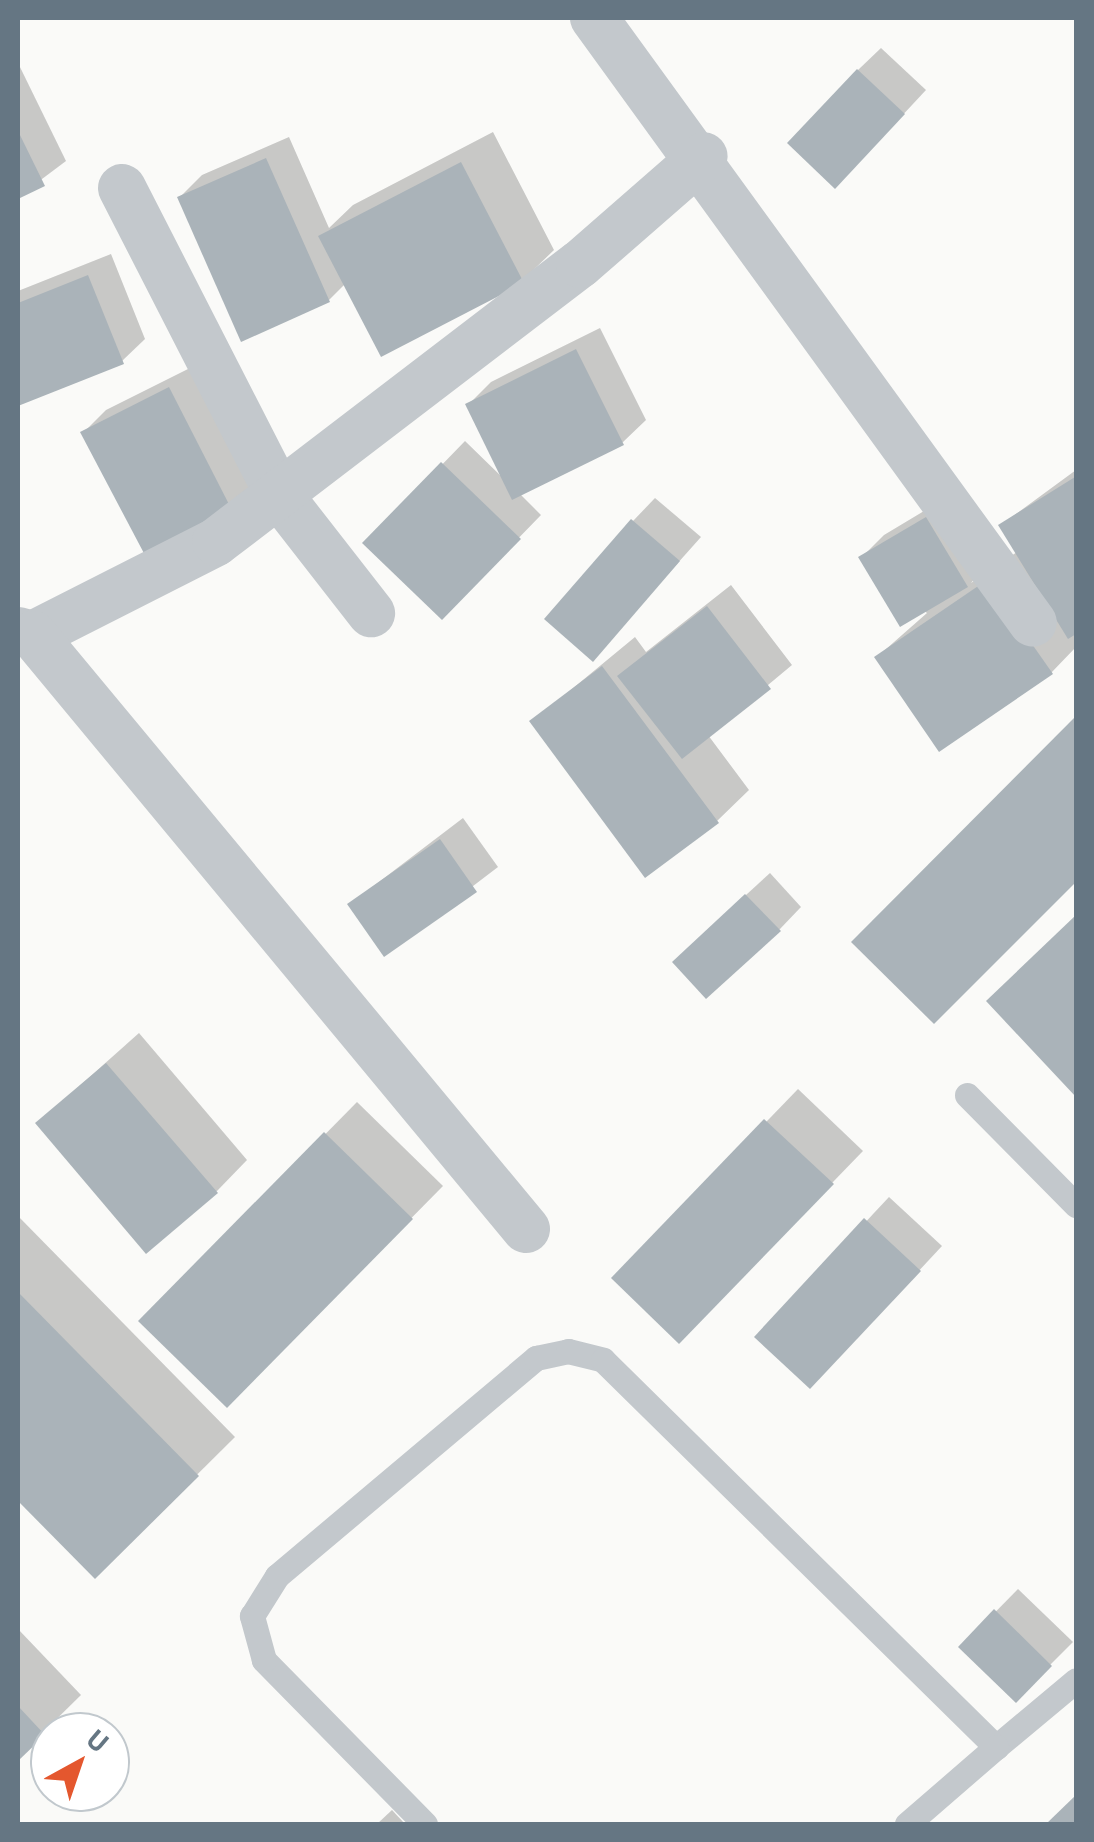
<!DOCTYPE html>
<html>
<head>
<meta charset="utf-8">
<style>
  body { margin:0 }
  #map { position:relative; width:1094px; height:1842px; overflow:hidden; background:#fafaf8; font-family:"Titillium Web",sans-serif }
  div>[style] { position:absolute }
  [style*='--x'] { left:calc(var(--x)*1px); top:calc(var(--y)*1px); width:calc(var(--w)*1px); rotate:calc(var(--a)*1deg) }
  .shadow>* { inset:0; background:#0003 }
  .building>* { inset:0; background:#aab3b9 }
  .service>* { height:25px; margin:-12.5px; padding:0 12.5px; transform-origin:12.5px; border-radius:12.5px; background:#c3c8cc }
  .minor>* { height:48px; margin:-24px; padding:0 24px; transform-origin:24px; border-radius:24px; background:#c3c8cc }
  span { translate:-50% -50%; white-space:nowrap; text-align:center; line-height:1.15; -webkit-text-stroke:10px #fff; paint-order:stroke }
  .frame { position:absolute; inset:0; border:20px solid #657683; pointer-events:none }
  .north { position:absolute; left:30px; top:1712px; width:100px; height:100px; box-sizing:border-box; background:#fff; border:2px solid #c1c8cd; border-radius:50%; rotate:40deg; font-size:28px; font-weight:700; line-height:40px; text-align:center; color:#657683 }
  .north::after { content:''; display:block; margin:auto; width:35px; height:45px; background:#e4572e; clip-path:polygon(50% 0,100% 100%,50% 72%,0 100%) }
</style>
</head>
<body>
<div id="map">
  <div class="shadow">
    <i style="clip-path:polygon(881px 48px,926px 90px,858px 163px,858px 70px)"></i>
    <i style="clip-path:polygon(18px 63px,66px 161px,18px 197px)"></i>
    <i style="clip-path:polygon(493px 132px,554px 250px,522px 281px,346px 283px,329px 300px,180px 197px,202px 175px,289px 137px,329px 228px,353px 205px)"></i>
    <i style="clip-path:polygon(111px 254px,145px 339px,122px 361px,18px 403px,18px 291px)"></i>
    <i style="clip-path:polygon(600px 328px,646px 420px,623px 442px,519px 493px,541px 515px,442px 617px,366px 543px,465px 441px,503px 478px,468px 405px,491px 382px)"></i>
    <i style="clip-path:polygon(192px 367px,256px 489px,148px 556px,83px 433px,106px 410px)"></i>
    <i style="clip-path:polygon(1076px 470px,1076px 647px,1051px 673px,877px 657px,927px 613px,861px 558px,884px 535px,949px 496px,989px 562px,971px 583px,1017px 552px,1001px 525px)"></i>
    <i style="clip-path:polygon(655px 498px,701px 537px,593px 658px,633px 521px)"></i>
    <i style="clip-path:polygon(731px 585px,792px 665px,708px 735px,749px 790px,717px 821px,532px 722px,635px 637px,646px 652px)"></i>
    <i style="clip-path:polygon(1076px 720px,1076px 879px,934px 1021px,855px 942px)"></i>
    <i style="clip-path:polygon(463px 818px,498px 867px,385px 953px,350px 904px)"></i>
    <i style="clip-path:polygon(770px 873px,801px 907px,779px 930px,698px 939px)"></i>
    <i style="clip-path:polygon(1076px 917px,1076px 1093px,989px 1001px)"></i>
    <i style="clip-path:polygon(139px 1033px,247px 1160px,216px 1192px,38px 1123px)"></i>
    <i style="clip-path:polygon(798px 1089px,863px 1151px,710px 1309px,615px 1278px)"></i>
    <i style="clip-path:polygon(357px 1102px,443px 1186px,227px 1405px,141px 1321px)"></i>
    <i style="clip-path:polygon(889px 1197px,942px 1246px,833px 1363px,758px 1337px)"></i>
    <i style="clip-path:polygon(18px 1216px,235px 1437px,95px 1576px,18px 1497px)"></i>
    <i style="clip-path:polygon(1018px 1589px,1073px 1642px,1016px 1699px,961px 1647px)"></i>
    <i style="clip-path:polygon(18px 1629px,81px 1695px,18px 1757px)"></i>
    <i style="clip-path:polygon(392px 1810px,405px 1824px,377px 1824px)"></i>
  </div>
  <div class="building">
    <i style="clip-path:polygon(857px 69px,905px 114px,835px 189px,787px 143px)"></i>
    <i style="clip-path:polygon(18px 131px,45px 186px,18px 199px)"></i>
    <i style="clip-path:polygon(266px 158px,330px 302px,241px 342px,177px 197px)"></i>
    <i style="clip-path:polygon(461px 162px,524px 283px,381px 357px,318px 236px)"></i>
    <i style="clip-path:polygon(88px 275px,124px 364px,18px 406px,18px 303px)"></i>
    <i style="clip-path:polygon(576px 349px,624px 445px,512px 500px,465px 404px)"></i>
    <i style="clip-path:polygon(169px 387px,234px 514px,147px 559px,80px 432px)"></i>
    <i style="clip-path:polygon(441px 462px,521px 539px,442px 620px,362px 543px)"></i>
    <i style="clip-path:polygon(1075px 477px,1076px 634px,1068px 639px,998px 525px)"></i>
    <i style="clip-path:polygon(926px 517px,968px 587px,900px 627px,858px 557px)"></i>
    <i style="clip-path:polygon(631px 519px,680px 561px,593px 662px,544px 619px)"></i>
    <i style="clip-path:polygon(987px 580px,1053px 674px,939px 752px,874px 657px)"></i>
    <i style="clip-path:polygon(707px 606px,771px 689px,682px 759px,617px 676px)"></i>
    <i style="clip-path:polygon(602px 666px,719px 823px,645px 878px,529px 721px)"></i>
    <i style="clip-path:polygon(1076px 716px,1076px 882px,934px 1024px,851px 942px)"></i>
    <i style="clip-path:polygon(440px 839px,477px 892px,384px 957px,347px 904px)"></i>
    <i style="clip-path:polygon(745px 894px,781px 931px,706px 999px,672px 962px)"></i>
    <i style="clip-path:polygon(1076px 915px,1076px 1097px,986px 1001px)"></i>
    <i style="clip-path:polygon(106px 1063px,218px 1193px,146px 1254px,35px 1123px)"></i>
    <i style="clip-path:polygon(764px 1119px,834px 1184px,679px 1344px,611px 1278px)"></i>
    <i style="clip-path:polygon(324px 1132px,413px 1219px,227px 1408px,138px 1321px)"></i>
    <i style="clip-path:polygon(864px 1218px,921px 1271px,810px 1389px,754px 1337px)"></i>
    <i style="clip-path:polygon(18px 1292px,199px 1476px,95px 1579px,18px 1501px)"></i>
    <i style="clip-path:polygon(994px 1609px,1052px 1666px,1016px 1703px,958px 1647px)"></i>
    <i style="clip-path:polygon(18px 1706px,45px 1735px,18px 1761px)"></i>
    <i style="clip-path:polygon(1076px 1795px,1076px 1824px,1046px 1824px)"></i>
  </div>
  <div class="service">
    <i style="--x:967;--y:1095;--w:155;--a:45.3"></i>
    <i style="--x:996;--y:1747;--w:104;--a:-39.9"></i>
    <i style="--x:425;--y:1824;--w:230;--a:-134.5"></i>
    <i style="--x:264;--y:1660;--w:46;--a:-105.3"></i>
    <i style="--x:252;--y:1616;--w:47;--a:-58"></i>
    <i style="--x:277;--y:1576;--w:339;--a:-40.1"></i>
    <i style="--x:536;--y:1358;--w:33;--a:-12"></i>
    <i style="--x:568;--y:1351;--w:36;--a:14"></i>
    <i style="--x:603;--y:1360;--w:552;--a:44.56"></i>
    <i style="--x:996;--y:1747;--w:118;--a:139.1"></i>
  </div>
  <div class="minor">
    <i style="--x:594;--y:18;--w:747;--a:54.03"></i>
    <i style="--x:122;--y:188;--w:345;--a:62.9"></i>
    <i style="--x:279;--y:495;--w:150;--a:52.1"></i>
    <i style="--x:18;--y:631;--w:16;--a:15"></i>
    <i style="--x:33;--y:635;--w:205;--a:-26.9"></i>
    <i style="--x:216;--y:542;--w:458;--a:-37.4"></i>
    <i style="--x:580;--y:264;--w:164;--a:-41.1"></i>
    <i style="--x:33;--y:635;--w:772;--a:50.31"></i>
  </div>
  <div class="frame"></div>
  <div class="north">U</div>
</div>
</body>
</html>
